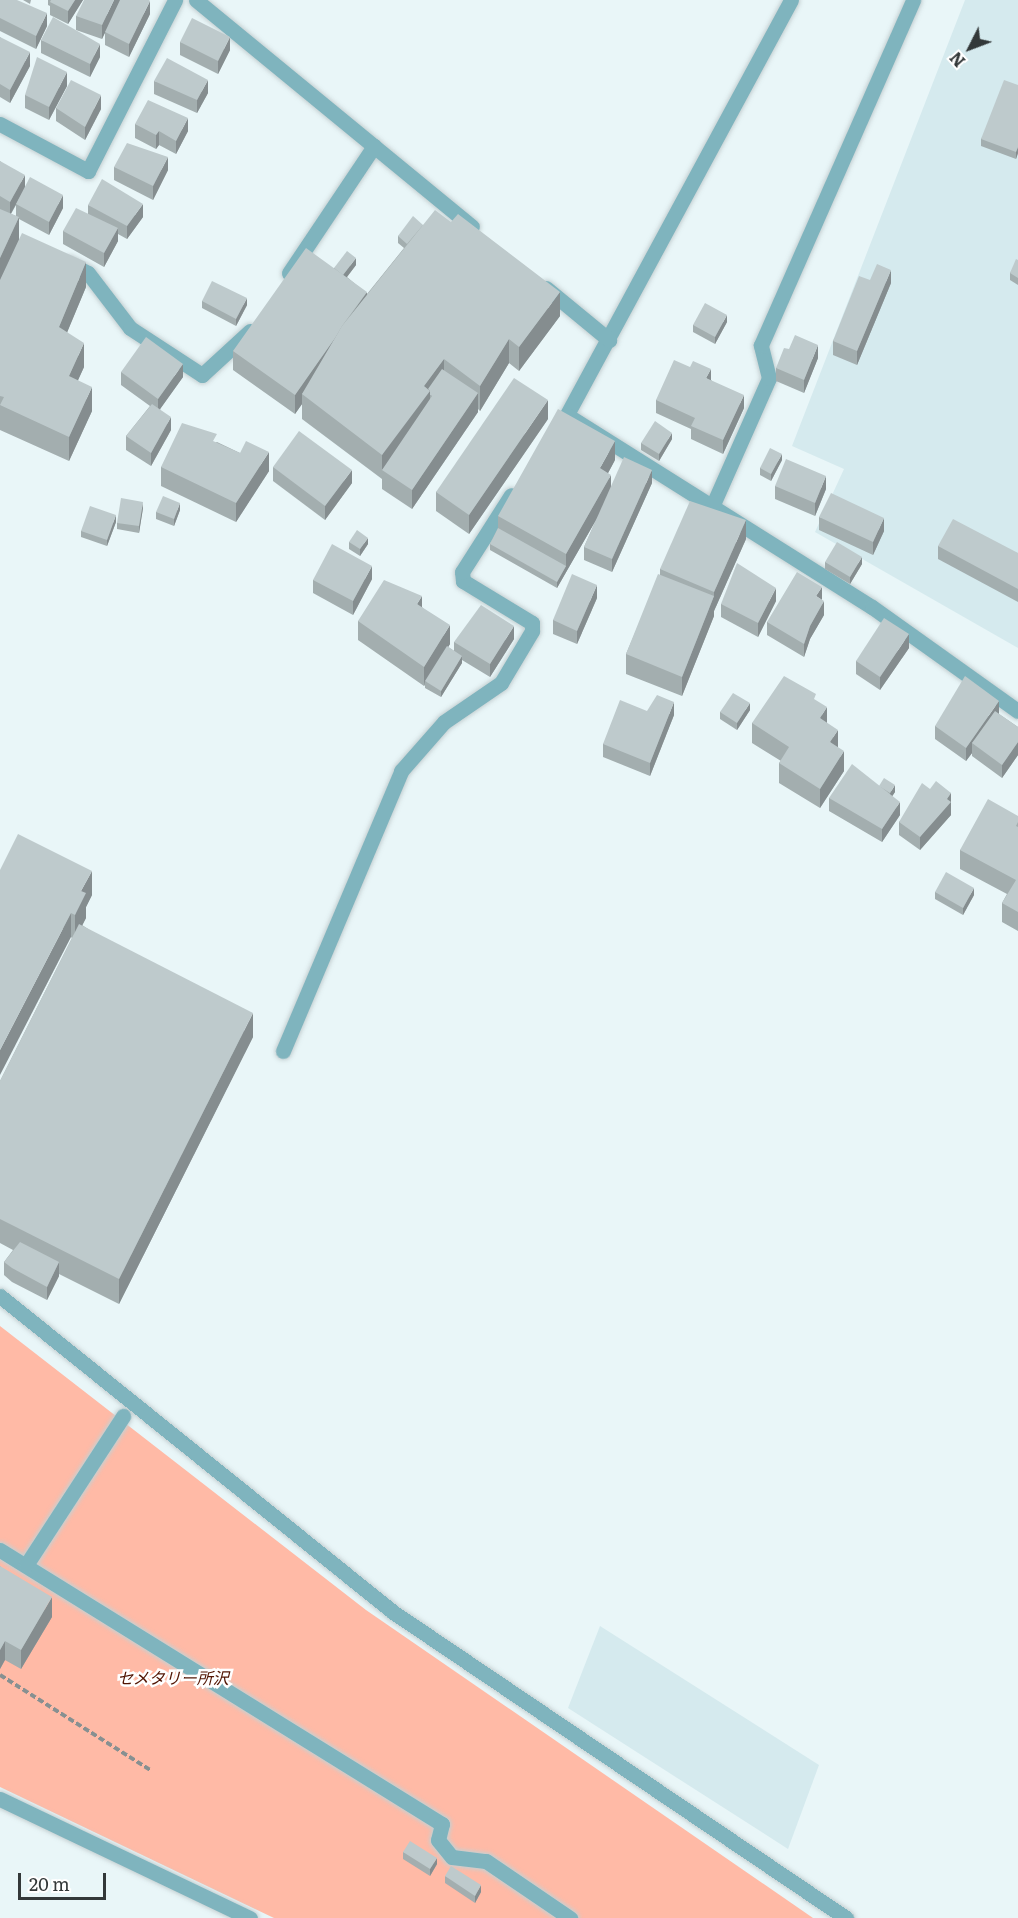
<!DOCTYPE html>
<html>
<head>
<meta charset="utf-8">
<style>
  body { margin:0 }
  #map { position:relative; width:1018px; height:1918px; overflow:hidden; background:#e9f6f8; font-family:Literata,"Noto Sans JP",serif }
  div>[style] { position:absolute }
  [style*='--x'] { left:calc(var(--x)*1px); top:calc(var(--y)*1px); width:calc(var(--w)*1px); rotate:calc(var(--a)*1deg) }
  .built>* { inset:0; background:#d5eaee }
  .green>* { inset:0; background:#ffbaa6 }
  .path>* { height:4px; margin-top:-2px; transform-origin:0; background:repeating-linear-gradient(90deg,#879091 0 6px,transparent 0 9px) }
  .roads { filter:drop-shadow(0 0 2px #c5d0d2) drop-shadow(0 0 2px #c5d0d2) }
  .minor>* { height:15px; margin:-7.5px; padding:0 7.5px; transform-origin:7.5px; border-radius:7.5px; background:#7fb4be }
  .wall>* { inset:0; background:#a3aeaf }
  .shaded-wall>* { inset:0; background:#858d8f }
  .building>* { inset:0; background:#becacc }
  span { translate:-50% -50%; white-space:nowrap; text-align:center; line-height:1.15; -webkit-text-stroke:5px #fff; paint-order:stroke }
  .park-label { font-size:16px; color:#511402; font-style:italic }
  .north { position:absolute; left:940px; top:18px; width:60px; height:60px; -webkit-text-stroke:4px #fff; paint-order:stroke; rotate:228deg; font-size:16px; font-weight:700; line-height:24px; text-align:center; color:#333839 }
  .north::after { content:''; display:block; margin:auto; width:21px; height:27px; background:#333839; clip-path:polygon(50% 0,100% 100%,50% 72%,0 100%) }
  .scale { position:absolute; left:18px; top:1873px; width:88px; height:27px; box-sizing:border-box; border:3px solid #333839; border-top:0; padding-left:8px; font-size:18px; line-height:21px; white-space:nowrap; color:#333839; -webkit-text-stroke:4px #fff; paint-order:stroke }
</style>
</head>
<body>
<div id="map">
  <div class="built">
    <i style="clip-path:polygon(965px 0,1018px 0,1018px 648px,815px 532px,844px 469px,792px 446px)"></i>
    <i style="clip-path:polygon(600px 1626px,819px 1765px,788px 1849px,568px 1708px)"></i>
  </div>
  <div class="green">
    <i style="clip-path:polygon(0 1326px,366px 1610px,813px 1918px,274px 1918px,0 1787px)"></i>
  </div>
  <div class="path">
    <i style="--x:0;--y:1675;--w:178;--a:32.3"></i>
  </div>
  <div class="roads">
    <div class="minor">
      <i style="--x:196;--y:0;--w:357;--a:39.4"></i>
      <i style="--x:791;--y:0;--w:472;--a:118.4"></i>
      <i style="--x:567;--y:415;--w:360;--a:32.2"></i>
      <i style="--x:872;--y:607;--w:179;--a:35.5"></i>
      <i style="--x:0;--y:124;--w:100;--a:28.1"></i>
      <i style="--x:88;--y:171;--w:192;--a:-63"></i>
      <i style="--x:69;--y:263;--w:21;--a:28"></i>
      <i style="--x:88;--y:273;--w:69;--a:52.6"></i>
      <i style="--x:130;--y:328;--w:86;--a:33.1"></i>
      <i style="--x:202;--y:375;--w:65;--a:-42.5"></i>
      <i style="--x:289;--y:273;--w:153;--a:-56.2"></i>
      <i style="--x:546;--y:288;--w:82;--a:39.5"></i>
      <i style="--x:711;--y:509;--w:143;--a:-66.1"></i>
      <i style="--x:769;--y:378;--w:34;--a:-104"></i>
      <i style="--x:761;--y:345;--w:377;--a:-66.2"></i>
      <i style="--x:283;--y:1051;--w:304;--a:-67.1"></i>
      <i style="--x:401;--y:771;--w:65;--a:-48.7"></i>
      <i style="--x:444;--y:722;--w:69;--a:-34.4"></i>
      <i style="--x:501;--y:683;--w:61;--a:-59.2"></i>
      <i style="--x:532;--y:631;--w:8;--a:-90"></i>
      <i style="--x:532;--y:623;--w:81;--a:-148.7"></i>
      <i style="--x:463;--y:581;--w:9;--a:-96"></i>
      <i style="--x:462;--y:572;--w:91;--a:-57.5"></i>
      <i style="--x:0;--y:1296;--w:504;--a:38.8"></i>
      <i style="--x:393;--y:1612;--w:547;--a:34.04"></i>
      <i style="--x:0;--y:1550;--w:520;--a:31.8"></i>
      <i style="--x:442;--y:1824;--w:16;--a:104"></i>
      <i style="--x:438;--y:1840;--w:22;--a:51"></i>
      <i style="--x:452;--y:1857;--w:34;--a:7"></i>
      <i style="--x:486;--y:1861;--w:102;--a:34.2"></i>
      <i style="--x:26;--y:1565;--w:178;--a:-56.9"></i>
      <i style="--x:0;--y:1799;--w:277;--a:25.5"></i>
    </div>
  </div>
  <div class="wall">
    <i style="clip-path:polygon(0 0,47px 26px,36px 49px,0 31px)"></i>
    <i style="clip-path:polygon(23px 0,31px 0,30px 4px)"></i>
    <i style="clip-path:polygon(48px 0,83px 0,68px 24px,50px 15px,50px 6px,48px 5px)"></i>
    <i style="clip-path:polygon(150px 14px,129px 57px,105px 45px,105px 32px,102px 39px,76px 30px,76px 16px)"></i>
    <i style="clip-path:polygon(0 37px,30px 66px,10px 103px,0 97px)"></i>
    <i style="clip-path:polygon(41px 40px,100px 57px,90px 77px,41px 53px)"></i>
    <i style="clip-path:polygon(180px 42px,230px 50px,218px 74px,180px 55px)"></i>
    <i style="clip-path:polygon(154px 81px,208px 93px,197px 113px,154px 94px)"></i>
    <i style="clip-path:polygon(1018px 85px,1018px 153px,1016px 159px,981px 146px,981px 139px)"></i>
    <i style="clip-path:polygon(67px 86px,49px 120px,25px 108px,25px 95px)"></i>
    <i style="clip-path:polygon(56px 108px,101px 109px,85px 140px,56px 121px)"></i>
    <i style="clip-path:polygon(135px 124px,188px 131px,176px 154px,159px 145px,156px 149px,135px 138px)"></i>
    <i style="clip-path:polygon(evenodd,0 161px,25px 187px,63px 208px,49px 235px,19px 219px,19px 240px,86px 287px,67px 332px,84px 367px,78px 380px,92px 411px,69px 461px,0 430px,0 161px,16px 205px,16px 216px,11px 214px,16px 205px)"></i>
    <i style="clip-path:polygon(114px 167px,168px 170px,153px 200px,114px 180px)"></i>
    <i style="clip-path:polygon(88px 205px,143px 217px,127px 239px,118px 234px,118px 241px,104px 267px,63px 244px,63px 231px,88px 214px)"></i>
    <i style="clip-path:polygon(423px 225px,560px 316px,519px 371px,509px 363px,480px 411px,478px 409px,478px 412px,412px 509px,382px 489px,382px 479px,302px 419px,302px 404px,295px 414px,233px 370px,233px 351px,334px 268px,356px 265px,347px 277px,367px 294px,404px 248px,398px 243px,398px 236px)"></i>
    <i style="clip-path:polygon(1018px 260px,1018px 285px,1010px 280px,1010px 273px)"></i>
    <i style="clip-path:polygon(870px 280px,891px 283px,857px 365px,833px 355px,833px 341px)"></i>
    <i style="clip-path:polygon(202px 301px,247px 305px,236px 326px,202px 308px)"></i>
    <i style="clip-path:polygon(727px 322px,715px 344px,693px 332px,693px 325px)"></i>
    <i style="clip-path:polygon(818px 358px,804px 393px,776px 381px,776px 368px)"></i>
    <i style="clip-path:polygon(121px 372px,183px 377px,160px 409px,171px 430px,151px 466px,126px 450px,126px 436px,150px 406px,121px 385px)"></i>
    <i style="clip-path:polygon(711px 380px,744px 408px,723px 454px,691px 439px,691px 429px,656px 413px,656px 400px)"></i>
    <i style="clip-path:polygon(548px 419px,469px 534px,436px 511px,436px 492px)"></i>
    <i style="clip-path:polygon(672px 439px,659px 461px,641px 450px,641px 443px)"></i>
    <i style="clip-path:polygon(217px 442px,240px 453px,269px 471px,236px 522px,161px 486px,161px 467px)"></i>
    <i style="clip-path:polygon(615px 460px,608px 473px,611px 487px,652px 483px,612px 572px,584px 560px,584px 547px,597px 518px,557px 588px,490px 550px,490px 544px,498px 528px,498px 516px)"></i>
    <i style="clip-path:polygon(782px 460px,771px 481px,760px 475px,760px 468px)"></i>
    <i style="clip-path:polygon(273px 467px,352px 483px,325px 520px,273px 481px)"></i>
    <i style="clip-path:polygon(775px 486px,826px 489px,815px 516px,775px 499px)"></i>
    <i style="clip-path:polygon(143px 508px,139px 533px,117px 529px,117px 523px)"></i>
    <i style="clip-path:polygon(180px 510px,174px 526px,156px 519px,156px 512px)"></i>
    <i style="clip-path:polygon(819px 517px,884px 531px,873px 555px,819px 530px)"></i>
    <i style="clip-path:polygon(116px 522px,107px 546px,81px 537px,81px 531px)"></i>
    <i style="clip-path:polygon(746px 539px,714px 611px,714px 616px,682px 696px,626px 674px,626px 654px,660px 575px,660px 569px)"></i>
    <i style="clip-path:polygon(349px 542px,368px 544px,360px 556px,349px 549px)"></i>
    <i style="clip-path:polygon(938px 546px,1018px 553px,1018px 602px,938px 559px)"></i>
    <i style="clip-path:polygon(825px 562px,862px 564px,850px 584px,825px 569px)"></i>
    <i style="clip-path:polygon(372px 579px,353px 615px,313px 593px,313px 580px)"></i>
    <i style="clip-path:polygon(597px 598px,577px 644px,553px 634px,553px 620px)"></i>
    <i style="clip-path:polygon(822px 600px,824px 615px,810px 639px,804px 657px,767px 635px,767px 622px)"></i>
    <i style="clip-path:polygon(776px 601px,758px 637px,721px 617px,721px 604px)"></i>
    <i style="clip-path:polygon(422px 607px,450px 644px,448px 647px,454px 651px,454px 642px,514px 639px,490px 677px,462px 660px,462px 663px,441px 697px,425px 688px,425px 685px,424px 686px,358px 640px,358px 621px)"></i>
    <i style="clip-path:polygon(909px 648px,880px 690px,856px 674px,856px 661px)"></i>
    <i style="clip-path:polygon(816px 701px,838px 748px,844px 771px,820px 808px,779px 783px,779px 763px,781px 761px,752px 743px,752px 723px)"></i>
    <i style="clip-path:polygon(750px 710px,737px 730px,720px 719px,720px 712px)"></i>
    <i style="clip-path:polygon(647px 711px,674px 715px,650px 776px,603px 757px,603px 744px)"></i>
    <i style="clip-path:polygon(999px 714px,1018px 727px,1018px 755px,1002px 778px,972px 756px,972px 753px,966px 761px,935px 739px,935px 726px)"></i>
    <i style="clip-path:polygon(879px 786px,895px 792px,892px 796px,900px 815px,882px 842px,829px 811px,829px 798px)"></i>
    <i style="clip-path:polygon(930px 789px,951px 793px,951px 815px,920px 850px,899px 835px,899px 822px)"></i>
    <i style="clip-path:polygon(1018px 816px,1018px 931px,1002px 922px,1002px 903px,1007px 894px,960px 869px,960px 850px)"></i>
    <i style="clip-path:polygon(0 870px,92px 895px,86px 907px,86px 918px,82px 925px,253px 1037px,119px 1304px,59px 1274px,59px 1276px,47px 1300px,12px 1282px,4px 1275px,4px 1262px,13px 1250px,0 1243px,0 1081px,72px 938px)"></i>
    <i style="clip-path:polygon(935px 892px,974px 895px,963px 915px,935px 899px)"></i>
    <i style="clip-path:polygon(0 1566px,52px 1617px,21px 1669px,5px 1660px,0 1669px)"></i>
    <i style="clip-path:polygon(403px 1852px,437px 1864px,430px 1876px,403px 1859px)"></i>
    <i style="clip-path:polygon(445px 1876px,481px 1892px,475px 1903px,445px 1883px)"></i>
  </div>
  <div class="shaded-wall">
    <i style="clip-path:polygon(75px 0,83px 0,68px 24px,68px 11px)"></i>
    <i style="clip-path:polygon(114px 0,121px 0,102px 39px,102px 25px)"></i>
    <i style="clip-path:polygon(150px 1px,150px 14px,129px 57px,129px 44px)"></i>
    <i style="clip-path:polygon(47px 13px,47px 26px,36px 49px,36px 36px)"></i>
    <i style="clip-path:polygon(230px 37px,230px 50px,218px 74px,218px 61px)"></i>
    <i style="clip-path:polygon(100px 44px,100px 57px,90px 77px,90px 64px)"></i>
    <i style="clip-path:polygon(30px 52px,30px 66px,10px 103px,10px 90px)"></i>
    <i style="clip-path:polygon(67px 72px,67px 86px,49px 120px,49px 107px)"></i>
    <i style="clip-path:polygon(208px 80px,208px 93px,197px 113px,197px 100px)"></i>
    <i style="clip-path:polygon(101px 95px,101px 109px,85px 140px,85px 127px)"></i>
    <i style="clip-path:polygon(188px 118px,188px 131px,176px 154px,176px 141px)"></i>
    <i style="clip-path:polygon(159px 131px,159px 145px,156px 149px,156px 135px)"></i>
    <i style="clip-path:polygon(1018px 147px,1018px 153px,1016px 159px,1016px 152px)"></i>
    <i style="clip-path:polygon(168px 157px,168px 170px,153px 200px,153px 186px)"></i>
    <i style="clip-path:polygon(25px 175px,25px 188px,10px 215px,10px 202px)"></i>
    <i style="clip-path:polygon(63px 195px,63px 208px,49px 235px,49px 222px)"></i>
    <i style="clip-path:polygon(143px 204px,143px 217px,127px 239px,127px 226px)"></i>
    <i style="clip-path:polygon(19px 217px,19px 242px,0 282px,0 258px)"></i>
    <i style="clip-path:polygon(118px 228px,118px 241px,104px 267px,104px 253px)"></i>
    <i style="clip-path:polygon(356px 258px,356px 265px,340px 286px,340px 279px)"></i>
    <i style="clip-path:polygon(86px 262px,86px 287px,59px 352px,59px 327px)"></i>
    <i style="clip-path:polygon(891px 270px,891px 283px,857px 365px,857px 351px)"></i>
    <i style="clip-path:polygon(367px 292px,367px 311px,302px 394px,302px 404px,295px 414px,295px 395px)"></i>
    <i style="clip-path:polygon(560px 292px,560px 316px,519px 371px,519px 347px)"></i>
    <i style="clip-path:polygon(247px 298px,247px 305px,236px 326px,236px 319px)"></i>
    <i style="clip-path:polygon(727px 315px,727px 322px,715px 344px,715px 337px)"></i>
    <i style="clip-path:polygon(509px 339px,509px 363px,480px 411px,480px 386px)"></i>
    <i style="clip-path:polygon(84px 343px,84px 367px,69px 400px,69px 376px)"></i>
    <i style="clip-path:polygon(818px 345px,818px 358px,804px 393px,804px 380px)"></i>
    <i style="clip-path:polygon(444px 359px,444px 384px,432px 396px,430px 395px,430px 416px,382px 470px,382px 455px,424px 386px)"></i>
    <i style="clip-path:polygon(183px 364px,183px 377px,158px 412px,158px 399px)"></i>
    <i style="clip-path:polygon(711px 369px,711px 382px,706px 378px)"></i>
    <i style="clip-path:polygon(92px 387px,92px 411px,69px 461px,69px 437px)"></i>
    <i style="clip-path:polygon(478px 393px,478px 412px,412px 509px,412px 490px)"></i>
    <i style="clip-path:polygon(744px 395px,744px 408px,723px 454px,723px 440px)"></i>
    <i style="clip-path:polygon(548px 400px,548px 419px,469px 534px,469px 515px)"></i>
    <i style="clip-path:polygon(171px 417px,171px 430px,151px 466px,151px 453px)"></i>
    <i style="clip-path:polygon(672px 433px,672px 439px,659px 461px,659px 454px)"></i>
    <i style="clip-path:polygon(615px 441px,615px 460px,600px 488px,600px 468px)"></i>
    <i style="clip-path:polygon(269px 452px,269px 471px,236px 522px,236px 503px)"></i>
    <i style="clip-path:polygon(782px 454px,782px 460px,771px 481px,771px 474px)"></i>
    <i style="clip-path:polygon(352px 470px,352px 483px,325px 520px,325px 506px)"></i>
    <i style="clip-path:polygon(652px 470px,652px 483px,612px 572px,612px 559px)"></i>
    <i style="clip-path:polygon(611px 475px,611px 494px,557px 588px,557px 582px,566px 566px,566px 554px)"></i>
    <i style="clip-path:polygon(826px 476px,826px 489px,815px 516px,815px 503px)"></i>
    <i style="clip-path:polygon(143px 502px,143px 508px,139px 533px,139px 526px)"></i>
    <i style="clip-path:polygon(180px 503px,180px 510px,174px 526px,174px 519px)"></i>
    <i style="clip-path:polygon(116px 515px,116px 522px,107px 546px,107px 540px)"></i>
    <i style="clip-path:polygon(884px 518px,884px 531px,873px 555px,873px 542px)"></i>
    <i style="clip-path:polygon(746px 520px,746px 539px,714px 611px,714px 592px)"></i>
    <i style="clip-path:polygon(368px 538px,368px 544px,360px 556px,360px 549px)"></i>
    <i style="clip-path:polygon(862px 557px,862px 564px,850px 584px,850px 577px)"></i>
    <i style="clip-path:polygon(372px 566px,372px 579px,353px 615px,353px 601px)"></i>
    <i style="clip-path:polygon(597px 585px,597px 598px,577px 644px,577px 631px)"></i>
    <i style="clip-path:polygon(822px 587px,822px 600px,816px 596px)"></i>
    <i style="clip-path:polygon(776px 588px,776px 601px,758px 637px,758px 623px)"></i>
    <i style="clip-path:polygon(422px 596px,422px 615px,417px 604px)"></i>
    <i style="clip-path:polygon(714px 596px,714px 616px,682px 696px,682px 677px)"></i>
    <i style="clip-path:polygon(824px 601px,824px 615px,810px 639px,804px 657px,804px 644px,810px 626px)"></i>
    <i style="clip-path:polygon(450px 625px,450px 644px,427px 682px,425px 681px,424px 686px,424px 667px)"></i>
    <i style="clip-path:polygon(514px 626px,514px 639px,490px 677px,490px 664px)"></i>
    <i style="clip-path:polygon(909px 634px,909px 648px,880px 690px,880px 677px)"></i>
    <i style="clip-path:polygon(462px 656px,462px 663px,441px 697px,441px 691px)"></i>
    <i style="clip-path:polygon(999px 701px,999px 714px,972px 743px,972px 753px,966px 761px,966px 748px)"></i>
    <i style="clip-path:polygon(674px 702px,674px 715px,650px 776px,650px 763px)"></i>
    <i style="clip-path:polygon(750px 703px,750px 710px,737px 730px,737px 723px)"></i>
    <i style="clip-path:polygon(827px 707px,827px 727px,820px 718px)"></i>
    <i style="clip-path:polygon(838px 730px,838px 749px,830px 742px)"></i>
    <i style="clip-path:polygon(1018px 742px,1018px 755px,1002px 778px,1002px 765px)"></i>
    <i style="clip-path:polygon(844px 751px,844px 771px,820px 808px,820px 789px)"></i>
    <i style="clip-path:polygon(895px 785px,895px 792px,889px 801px,889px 795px)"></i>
    <i style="clip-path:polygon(951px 793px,951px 815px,920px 850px,920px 837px)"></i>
    <i style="clip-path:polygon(900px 802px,900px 815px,882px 842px,882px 829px)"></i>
    <i style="clip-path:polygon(92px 871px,92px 895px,86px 907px,86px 918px,75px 940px,75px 915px,81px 891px)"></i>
    <i style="clip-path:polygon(974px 888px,974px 895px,963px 915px,963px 908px)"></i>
    <i style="clip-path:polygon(71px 913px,71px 937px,0 1075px,0 1050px)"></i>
    <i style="clip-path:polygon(253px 1013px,253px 1037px,119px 1304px,119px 1279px)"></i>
    <i style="clip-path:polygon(59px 1262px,59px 1276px,47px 1300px,47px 1287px)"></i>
    <i style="clip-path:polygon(52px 1597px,52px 1617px,21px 1669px,21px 1650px)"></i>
    <i style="clip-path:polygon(5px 1641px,5px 1660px,0 1669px,0 1650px)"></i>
    <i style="clip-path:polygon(437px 1858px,437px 1864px,430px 1876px,430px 1869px)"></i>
    <i style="clip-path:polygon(481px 1885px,481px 1892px,475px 1903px,475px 1896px)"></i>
  </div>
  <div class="building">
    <i style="clip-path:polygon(0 0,17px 0,47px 13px,36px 36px,0 18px)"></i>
    <i style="clip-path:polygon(51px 0,75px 0,68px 11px,50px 2px)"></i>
    <i style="clip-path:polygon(84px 0,114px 0,102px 25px,76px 16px)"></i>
    <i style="clip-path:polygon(120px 0,149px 0,150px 1px,129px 44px,105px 32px)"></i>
    <i style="clip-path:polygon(53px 17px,100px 44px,90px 64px,41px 40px)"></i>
    <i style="clip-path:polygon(192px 18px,230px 37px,218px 61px,180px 42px)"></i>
    <i style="clip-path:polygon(0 37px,30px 52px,10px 90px,0 84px)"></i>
    <i style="clip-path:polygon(37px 57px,67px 72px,49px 107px,25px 95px)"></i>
    <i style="clip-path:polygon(167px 58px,208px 80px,197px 100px,154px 81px)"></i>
    <i style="clip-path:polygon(71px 80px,101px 95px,85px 127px,56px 108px)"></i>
    <i style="clip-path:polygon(1004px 80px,1018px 85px,1018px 147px,1016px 152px,981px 139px)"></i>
    <i style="clip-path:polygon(148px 100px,188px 118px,176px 141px,159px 131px,156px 135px,135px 124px)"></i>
    <i style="clip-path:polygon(127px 143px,168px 157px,153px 186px,114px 167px)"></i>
    <i style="clip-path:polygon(0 161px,25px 175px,10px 202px,0 196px)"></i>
    <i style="clip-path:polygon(30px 177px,63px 195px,49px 222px,16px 204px)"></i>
    <i style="clip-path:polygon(102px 179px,143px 204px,127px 226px,88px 205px)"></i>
    <i style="clip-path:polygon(76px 208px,118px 228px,104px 253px,63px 231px)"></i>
    <i style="clip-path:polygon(0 209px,19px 217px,0 258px)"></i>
    <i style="clip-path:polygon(435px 210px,451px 222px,458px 214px,560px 292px,519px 347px,509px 339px,480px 386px,444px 359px,424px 386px,430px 391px,382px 455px,302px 394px,342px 326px)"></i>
    <i style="clip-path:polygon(413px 216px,423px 225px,407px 244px,398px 236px)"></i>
    <i style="clip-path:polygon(22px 233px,86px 262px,59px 327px,84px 343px,69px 376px,92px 387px,69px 437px,0 405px,4px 397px,0 396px,0 280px)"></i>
    <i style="clip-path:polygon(306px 248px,367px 292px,342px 326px,335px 338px,295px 395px,233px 351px)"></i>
    <i style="clip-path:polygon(347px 251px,356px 258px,343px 275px,334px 268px)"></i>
    <i style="clip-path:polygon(1016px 259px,1018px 260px,1018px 278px,1010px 273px)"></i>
    <i style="clip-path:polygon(877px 264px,891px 270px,857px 351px,833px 341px,859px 276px,870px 280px)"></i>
    <i style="clip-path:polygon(212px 281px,247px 298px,236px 319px,202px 301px)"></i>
    <i style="clip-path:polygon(705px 303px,727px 315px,715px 337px,693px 325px)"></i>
    <i style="clip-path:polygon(795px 335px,818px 345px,804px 380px,776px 368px,784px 348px,789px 349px)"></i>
    <i style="clip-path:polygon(146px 337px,183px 364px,158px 399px,121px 372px)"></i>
    <i style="clip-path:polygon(674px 360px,690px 367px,693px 361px,711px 369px,706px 378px,744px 395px,723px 440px,691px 426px,695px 418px,656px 400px)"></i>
    <i style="clip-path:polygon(442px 369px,478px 393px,412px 490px,382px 470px,432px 396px,430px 395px,430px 391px,428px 389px)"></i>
    <i style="clip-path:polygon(514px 378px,548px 400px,469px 515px,436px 492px)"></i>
    <i style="clip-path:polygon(152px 404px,171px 417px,151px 453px,126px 436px)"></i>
    <i style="clip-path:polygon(558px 409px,615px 441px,600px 468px,611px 475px,566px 554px,498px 516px)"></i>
    <i style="clip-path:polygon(655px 421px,672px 433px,659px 454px,641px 443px)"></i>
    <i style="clip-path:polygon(182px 423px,217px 434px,213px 441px,240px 453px,246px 441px,269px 452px,236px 503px,161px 467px)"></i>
    <i style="clip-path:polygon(299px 431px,352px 470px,325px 506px,273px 467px)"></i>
    <i style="clip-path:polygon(770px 448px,782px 454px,771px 474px,760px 468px)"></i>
    <i style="clip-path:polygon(624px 457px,652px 470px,612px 559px,584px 547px)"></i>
    <i style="clip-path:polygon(786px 459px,826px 476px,815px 503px,775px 486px)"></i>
    <i style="clip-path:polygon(831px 493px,884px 518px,873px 542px,819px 517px)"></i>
    <i style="clip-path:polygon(163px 496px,180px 503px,174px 519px,156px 512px)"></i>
    <i style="clip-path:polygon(121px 498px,143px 502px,139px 526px,117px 523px)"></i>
    <i style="clip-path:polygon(690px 501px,746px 520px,714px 592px,660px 569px)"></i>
    <i style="clip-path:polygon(90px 506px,116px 515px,107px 540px,81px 531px)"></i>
    <i style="clip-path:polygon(953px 519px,1018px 553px,1018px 589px,938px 546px)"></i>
    <i style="clip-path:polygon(498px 528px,566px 566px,557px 582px,490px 544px)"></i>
    <i style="clip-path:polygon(357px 530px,368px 538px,360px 549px,349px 542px)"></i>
    <i style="clip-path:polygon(837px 542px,862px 557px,850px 577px,825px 562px)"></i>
    <i style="clip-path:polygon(332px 544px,372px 566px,353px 601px,313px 580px)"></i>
    <i style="clip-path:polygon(737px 563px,776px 588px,758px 623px,721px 604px)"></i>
    <i style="clip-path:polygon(797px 572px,822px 587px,816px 596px,824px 601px,810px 626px,804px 644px,767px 622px)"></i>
    <i style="clip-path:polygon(572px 574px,597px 585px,577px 631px,553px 620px)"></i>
    <i style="clip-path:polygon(658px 574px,714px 596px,682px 677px,626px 654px)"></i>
    <i style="clip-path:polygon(384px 580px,422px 596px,417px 604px,450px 625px,424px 667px,358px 621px)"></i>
    <i style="clip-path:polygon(481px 605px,514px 626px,490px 664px,454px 642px)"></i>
    <i style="clip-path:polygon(884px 618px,909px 634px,880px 677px,856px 661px)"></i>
    <i style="clip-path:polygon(447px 646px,462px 656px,441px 691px,425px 681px)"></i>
    <i style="clip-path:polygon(784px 676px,816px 694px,814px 699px,827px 707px,820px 718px,838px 730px,830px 742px,844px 751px,820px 789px,779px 763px,789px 747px,752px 723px)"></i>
    <i style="clip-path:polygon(965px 676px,999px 701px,966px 748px,935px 726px)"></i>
    <i style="clip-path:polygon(733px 693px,750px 703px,737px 723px,720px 712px)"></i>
    <i style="clip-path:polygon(657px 695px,674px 702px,650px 763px,603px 744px,620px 700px,647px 711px)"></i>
    <i style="clip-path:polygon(995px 711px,1018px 727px,1018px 742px,1002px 765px,972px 743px)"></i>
    <i style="clip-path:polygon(852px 764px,900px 802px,882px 829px,829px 798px)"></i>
    <i style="clip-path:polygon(884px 778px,895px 785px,890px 793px,879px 786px)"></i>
    <i style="clip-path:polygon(936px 781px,951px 793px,947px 799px,951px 802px,920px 837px,899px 822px,922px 783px,930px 789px)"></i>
    <i style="clip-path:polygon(988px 799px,1018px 816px,1018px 822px,1016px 826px,1018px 827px,1018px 912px,1002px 903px,1016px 880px,960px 850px)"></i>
    <i style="clip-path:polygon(18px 834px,92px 871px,81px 891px,86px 893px,75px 915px,71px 913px,0 1050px,0 870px)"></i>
    <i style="clip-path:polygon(946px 872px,974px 888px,963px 908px,935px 892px)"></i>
    <i style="clip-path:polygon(79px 924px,253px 1013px,119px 1279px,0 1219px,0 1081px)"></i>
    <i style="clip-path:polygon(20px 1242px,59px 1262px,47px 1287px,12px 1268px,4px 1262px)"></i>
    <i style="clip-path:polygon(0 1566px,52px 1597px,21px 1650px,5px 1641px,0 1650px)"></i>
    <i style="clip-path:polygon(410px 1841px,437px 1858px,430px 1869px,403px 1852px)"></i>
    <i style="clip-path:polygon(451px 1866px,481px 1885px,475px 1896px,445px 1876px)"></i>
  </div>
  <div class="park-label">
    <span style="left:173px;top:1677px">セメタリー所沢</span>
  </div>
  <div class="north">N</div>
  <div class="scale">20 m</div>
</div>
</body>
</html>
